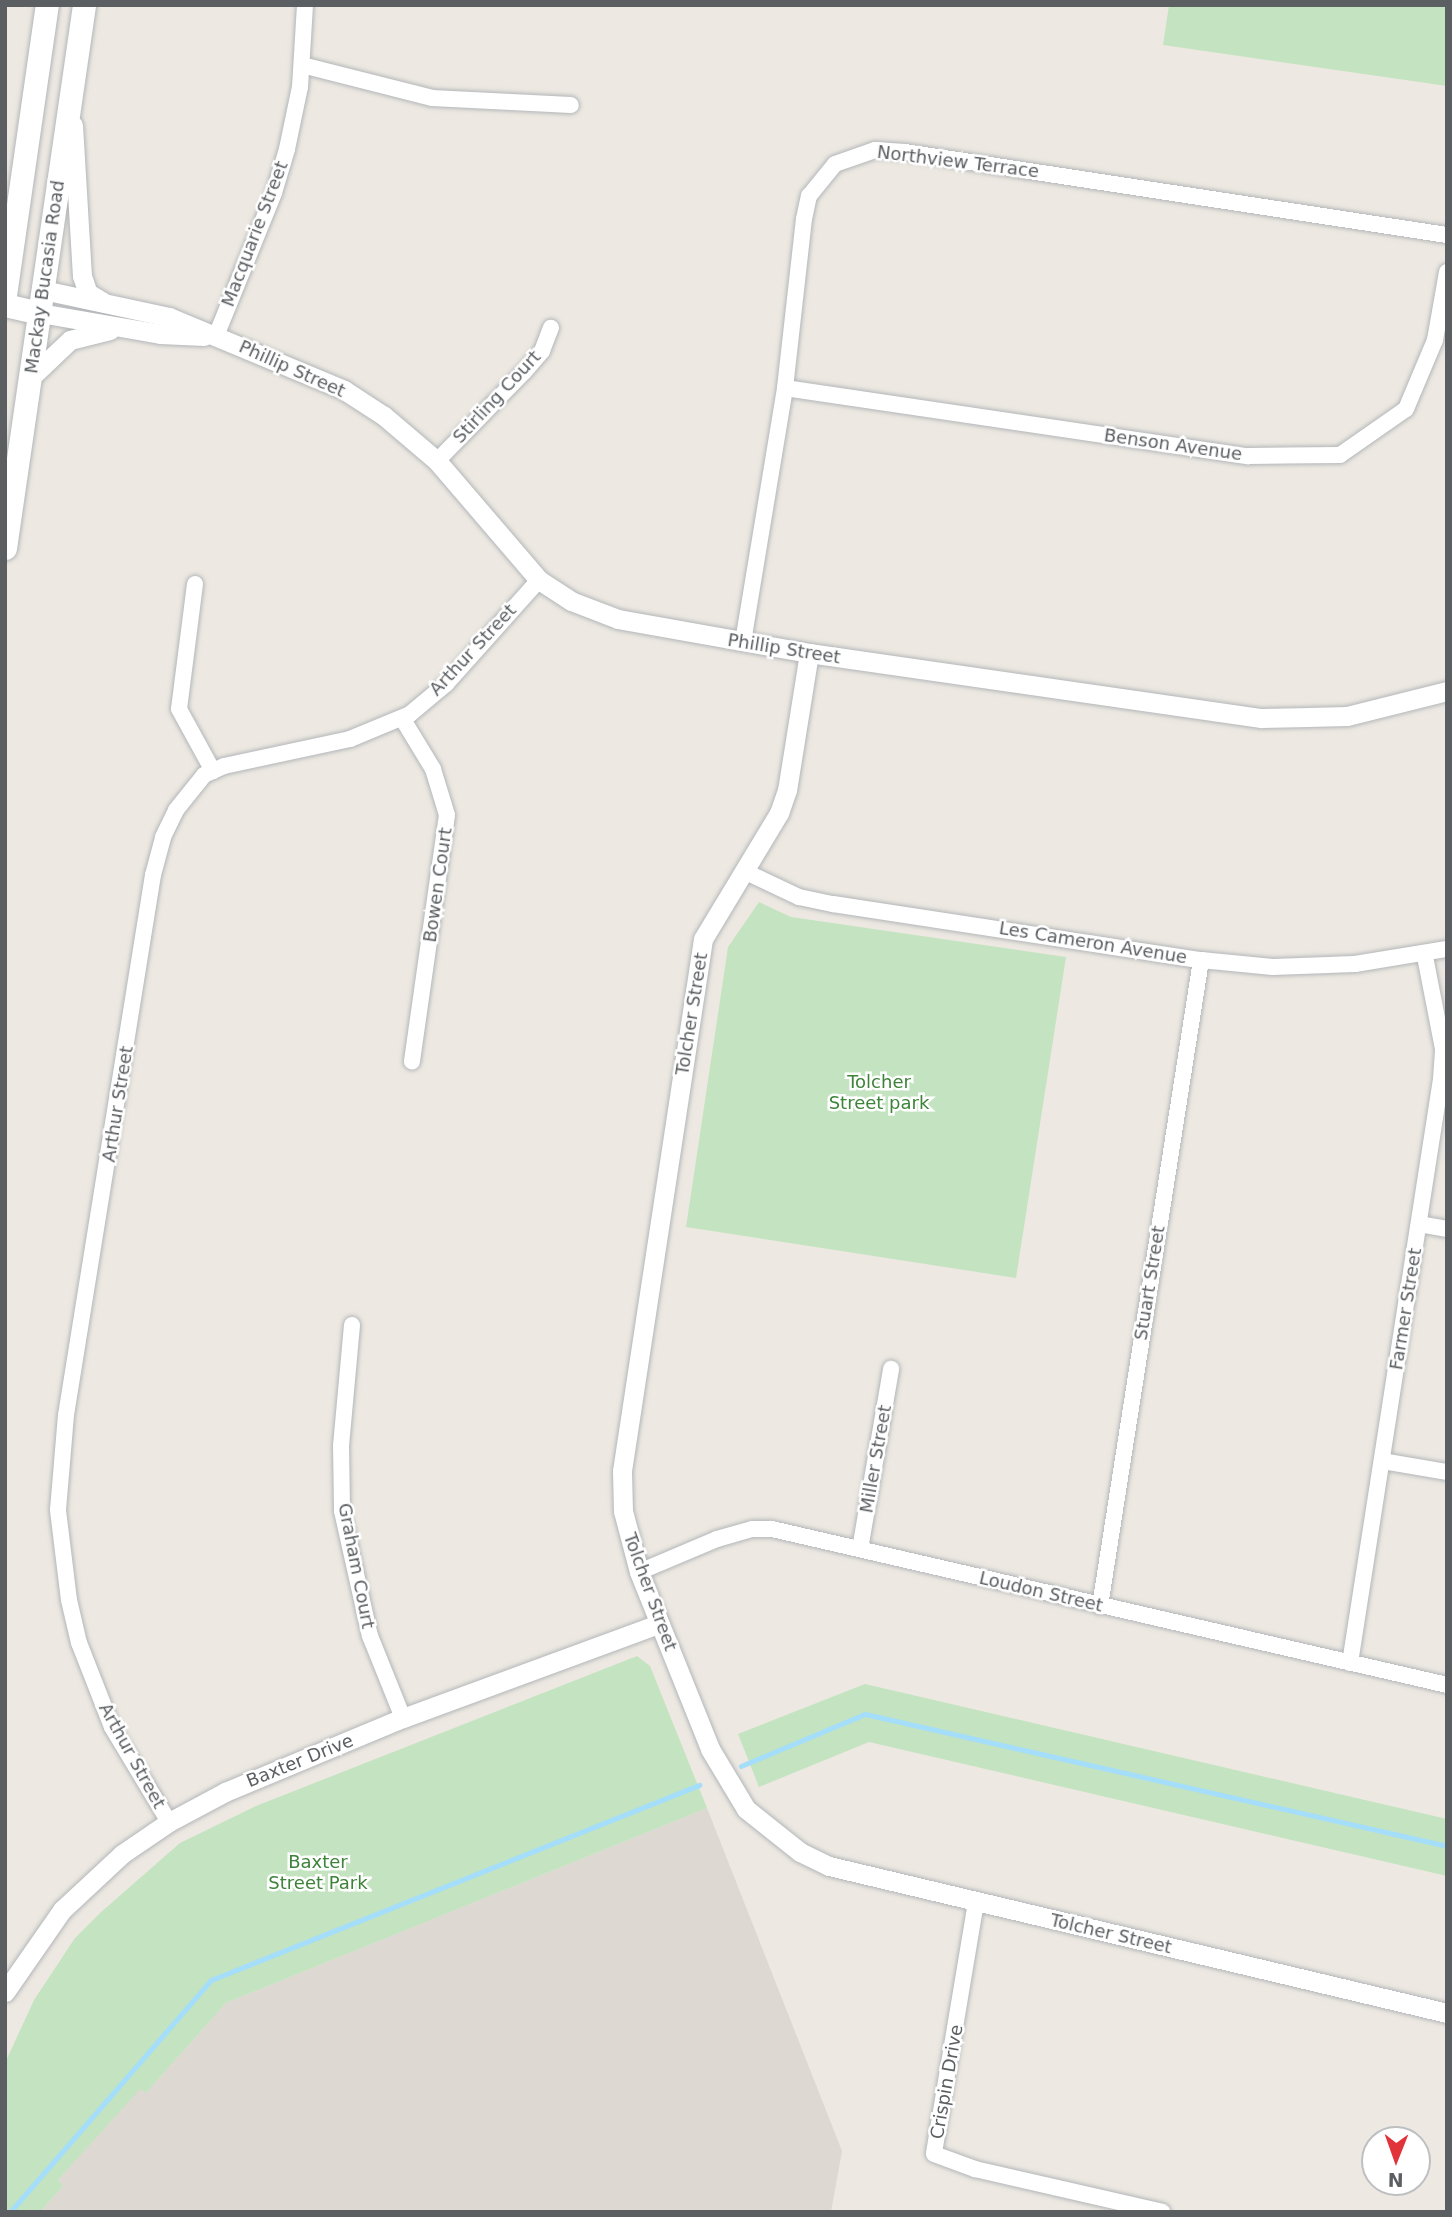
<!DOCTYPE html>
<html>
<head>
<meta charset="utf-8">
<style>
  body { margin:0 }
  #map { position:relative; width:1452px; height:2217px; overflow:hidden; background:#ede9e2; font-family:"DejaVu Sans",sans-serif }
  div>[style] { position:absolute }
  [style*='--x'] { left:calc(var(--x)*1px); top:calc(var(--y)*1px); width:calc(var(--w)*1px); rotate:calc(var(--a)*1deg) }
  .education>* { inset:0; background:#ddd8d1 }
  .green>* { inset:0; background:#c4e3c0 }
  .stream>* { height:5px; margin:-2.5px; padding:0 2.5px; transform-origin:2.5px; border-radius:2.5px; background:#a4defb }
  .roads { filter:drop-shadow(0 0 2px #b3b6b9) drop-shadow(0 0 2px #b3b6b9) }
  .minor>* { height:16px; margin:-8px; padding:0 8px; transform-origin:8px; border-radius:8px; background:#fff }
  .tertiary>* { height:19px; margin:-9.5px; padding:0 9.5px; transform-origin:9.5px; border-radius:9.5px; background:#fff }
  .secondary>* { height:23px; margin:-11.5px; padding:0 11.5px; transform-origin:11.5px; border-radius:11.5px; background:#fff }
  span { translate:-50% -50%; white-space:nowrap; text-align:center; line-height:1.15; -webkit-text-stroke:5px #fff; paint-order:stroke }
  .street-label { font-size:18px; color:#5b5f62 }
  .park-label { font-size:18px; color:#3d8339 }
  .frame { position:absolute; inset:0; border:7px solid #5b5f62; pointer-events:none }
  .north { position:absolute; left:1361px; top:2126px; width:70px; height:70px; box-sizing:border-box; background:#fff; border:2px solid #bdbfc0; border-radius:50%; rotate:181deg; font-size:19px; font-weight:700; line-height:28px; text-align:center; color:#5b5f62 }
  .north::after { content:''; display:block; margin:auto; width:24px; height:32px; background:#e1343a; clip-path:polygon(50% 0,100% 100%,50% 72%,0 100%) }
</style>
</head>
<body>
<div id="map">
  <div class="education">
    <i style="clip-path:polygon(707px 1808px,842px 2151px,831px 2212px,40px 2212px,63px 2186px,58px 2180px,140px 2088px,146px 2093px,226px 2003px)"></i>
  </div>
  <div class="green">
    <i style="clip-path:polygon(1169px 5px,1447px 5px,1447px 86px,1163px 45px)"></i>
    <i style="clip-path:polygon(759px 902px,791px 917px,1066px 957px,1016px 1278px,686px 1227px,728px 947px)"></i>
    <i style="clip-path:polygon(637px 1656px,650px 1666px,707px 1808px,226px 2003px,146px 2093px,140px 2089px,58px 2180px,63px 2186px,40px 2212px,5px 2212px,5px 2063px,34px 2000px,75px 1938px,100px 1913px,180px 1843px,256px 1806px)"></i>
    <i style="clip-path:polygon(865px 1684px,1447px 1819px,1447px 1876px,869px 1742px,759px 1787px,738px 1734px)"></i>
  </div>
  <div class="stream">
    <i style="--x:741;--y:1766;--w:134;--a:-22.8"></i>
    <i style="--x:865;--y:1714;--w:597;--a:12.78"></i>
    <i style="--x:10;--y:2212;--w:307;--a:-49.1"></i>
    <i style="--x:211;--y:1980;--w:526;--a:-21.78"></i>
  </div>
  <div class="roads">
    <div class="minor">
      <i style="--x:302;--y:65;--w:134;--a:14.2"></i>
      <i style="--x:432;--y:98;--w:139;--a:2.9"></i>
      <i style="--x:216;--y:336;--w:154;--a:-67.9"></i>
      <i style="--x:274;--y:193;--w:46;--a:-73.5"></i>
      <i style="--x:287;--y:149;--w:63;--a:-78.2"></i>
      <i style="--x:300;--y:87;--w:82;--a:-86.5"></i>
      <i style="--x:785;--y:388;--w:468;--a:8.4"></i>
      <i style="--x:1248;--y:456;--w:92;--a:-0.6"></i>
      <i style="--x:1340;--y:455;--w:80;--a:-34.9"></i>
      <i style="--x:1406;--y:409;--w:75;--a:-67.2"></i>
      <i style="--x:1435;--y:340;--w:69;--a:-80"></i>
      <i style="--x:437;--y:461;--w:124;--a:-45.7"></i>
      <i style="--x:524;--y:372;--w:28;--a:-49"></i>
      <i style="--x:542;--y:351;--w:25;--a:-69"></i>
      <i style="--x:195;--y:584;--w:126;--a:97.3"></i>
      <i style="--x:179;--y:709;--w:71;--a:61.3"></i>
      <i style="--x:743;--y:642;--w:257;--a:-80.6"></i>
      <i style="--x:785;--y:388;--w:170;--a:-83.6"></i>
      <i style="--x:804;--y:219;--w:24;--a:-78"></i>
      <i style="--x:809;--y:196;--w:41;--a:-50.9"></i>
      <i style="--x:835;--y:164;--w:42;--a:-19.3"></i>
      <i style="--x:875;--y:150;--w:30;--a:4"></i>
      <i style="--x:905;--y:152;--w:548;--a:8.71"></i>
      <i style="--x:402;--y:718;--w:60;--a:58.7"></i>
      <i style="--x:433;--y:769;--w:48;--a:73.1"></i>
      <i style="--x:447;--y:815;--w:249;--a:98.1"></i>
      <i style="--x:746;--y:872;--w:59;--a:25.3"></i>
      <i style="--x:799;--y:897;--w:35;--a:12"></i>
      <i style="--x:833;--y:904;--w:372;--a:8.7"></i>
      <i style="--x:1201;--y:960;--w:72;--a:5.6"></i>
      <i style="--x:1273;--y:967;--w:82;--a:-2.1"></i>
      <i style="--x:1355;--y:964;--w:93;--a:-9.3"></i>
      <i style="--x:1419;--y:1224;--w:28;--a:10"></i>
      <i style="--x:352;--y:1325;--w:121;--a:95.2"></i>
      <i style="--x:341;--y:1445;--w:66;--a:89.1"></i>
      <i style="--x:342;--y:1511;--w:128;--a:77.4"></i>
      <i style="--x:370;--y:1636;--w:88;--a:68.1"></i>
      <i style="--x:1382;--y:1461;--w:66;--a:9.6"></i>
      <i style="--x:860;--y:1549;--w:183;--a:-80.2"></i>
      <i style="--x:639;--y:1572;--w:85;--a:-22.9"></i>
      <i style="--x:717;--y:1539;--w:36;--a:-16"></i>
      <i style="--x:752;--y:1529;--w:20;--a:0"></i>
      <i style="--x:772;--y:1529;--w:693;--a:13.01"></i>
      <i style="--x:1100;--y:1606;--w:654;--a:-81.11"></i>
      <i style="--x:1350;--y:1663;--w:591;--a:-81.14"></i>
      <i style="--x:1441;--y:1079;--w:30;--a:-86"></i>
      <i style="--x:1443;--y:1049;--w:95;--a:-101"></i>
      <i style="--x:169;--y:1822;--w:111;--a:-121"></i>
      <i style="--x:112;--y:1727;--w:90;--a:-111.4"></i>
      <i style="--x:79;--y:1643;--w:44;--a:-103.1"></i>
      <i style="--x:69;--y:1600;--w:91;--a:-97"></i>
      <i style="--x:58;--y:1510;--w:95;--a:-85.2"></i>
      <i style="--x:66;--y:1415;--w:547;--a:-80.85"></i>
      <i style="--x:153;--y:875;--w:39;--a:-75"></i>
      <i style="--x:163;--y:837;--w:30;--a:-64"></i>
      <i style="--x:176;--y:810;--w:45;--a:-51.3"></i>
      <i style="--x:204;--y:775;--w:22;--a:-24"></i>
      <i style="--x:224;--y:766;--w:129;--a:-12.1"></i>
      <i style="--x:350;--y:739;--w:65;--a:-22.6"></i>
      <i style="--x:410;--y:714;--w:47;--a:-39.8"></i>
      <i style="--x:446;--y:684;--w:140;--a:-48.2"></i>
      <i style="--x:976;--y:1902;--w:255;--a:99.5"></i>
      <i style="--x:934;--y:2154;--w:44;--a:20.1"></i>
      <i style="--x:975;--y:2169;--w:192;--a:12.9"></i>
    </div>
    <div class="tertiary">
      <i style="--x:73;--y:125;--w:151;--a:86.6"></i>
      <i style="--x:82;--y:276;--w:18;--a:71"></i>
      <i style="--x:88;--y:293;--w:17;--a:31"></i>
      <i style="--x:43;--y:290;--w:129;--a:12.1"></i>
      <i style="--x:169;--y:317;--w:190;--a:22.6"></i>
      <i style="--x:344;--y:390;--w:48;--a:33"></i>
      <i style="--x:384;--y:416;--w:70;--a:40.3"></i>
      <i style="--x:437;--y:461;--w:157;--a:49.4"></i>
      <i style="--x:539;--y:580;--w:38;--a:33"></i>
      <i style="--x:571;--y:601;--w:50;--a:21"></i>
      <i style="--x:618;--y:619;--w:194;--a:10.1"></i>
      <i style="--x:809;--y:653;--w:457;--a:8.2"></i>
      <i style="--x:1261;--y:718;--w:86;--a:-1.3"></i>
      <i style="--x:1347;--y:716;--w:103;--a:-14"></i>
      <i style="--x:40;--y:313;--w:122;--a:9.9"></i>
      <i style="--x:160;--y:334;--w:44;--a:2.6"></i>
      <i style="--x:31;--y:377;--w:54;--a:-43.5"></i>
      <i style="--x:70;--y:340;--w:41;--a:-14"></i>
      <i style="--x:809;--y:653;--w:139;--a:99.1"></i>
      <i style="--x:787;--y:790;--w:24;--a:109"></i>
      <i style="--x:779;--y:813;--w:147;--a:121.1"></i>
      <i style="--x:703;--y:939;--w:538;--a:98.66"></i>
      <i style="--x:622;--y:1471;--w:40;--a:88.6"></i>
      <i style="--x:623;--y:1511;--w:63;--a:75.3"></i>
      <i style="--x:639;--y:1572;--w:191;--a:68.1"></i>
      <i style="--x:710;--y:1749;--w:70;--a:59"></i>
      <i style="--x:746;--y:1809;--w:69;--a:38.5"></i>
      <i style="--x:800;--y:1852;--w:32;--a:26"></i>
      <i style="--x:829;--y:1866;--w:635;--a:13.38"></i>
      <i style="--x:5;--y:1992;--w:100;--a:-55.2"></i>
      <i style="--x:62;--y:1910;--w:82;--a:-43"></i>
      <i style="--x:122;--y:1854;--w:57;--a:-34.2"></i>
      <i style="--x:169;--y:1822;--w:64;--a:-28.2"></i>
      <i style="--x:225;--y:1792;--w:193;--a:-22.6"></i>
      <i style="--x:403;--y:1718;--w:273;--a:-20.2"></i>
    </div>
    <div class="secondary">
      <i style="--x:5;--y:295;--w:293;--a:-81.8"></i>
      <i style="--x:5;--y:305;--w:36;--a:13"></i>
      <i style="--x:5;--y:548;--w:549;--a:-81.72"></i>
    </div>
  </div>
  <div class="street-label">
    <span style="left:958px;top:162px;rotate:7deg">Northview Terrace</span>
    <span style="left:255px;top:234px;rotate:-69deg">Macquarie Street</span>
    <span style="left:45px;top:277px;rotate:-82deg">Mackay Bucasia Road</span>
    <span style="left:292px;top:369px;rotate:24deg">Phillip Street</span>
    <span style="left:497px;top:397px;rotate:-47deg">Stirling Court</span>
    <span style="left:1173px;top:445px;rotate:8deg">Benson Avenue</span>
    <span style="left:784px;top:649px;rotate:9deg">Phillip Street</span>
    <span style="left:473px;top:650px;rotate:-47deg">Arthur Street</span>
    <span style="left:438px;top:885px;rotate:-82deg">Bowen Court</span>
    <span style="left:1093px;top:943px;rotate:9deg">Les Cameron Avenue</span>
    <span style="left:692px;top:1014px;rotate:-81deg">Tolcher Street</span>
    <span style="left:118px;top:1104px;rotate:-81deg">Arthur Street</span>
    <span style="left:1150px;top:1283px;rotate:-81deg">Stuart Street</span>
    <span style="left:1406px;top:1309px;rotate:-81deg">Farmer Street</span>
    <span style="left:876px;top:1459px;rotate:-80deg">Miller Street</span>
    <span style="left:356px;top:1566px;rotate:79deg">Graham Court</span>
    <span style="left:650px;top:1592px;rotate:70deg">Tolcher Street</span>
    <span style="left:1041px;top:1592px;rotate:13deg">Loudon Street</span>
    <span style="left:132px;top:1756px;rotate:61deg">Arthur Street</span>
    <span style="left:300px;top:1761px;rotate:-22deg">Baxter Drive</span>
    <span style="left:1111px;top:1934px;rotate:13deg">Tolcher Street</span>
    <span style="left:947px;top:2082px;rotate:-80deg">Crispin Drive</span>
  </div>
  <div class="park-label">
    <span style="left:879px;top:1093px">Tolcher<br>Street park</span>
    <span style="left:318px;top:1873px">Baxter<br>Street Park</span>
  </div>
  <div class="frame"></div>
  <div class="north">N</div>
</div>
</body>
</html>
